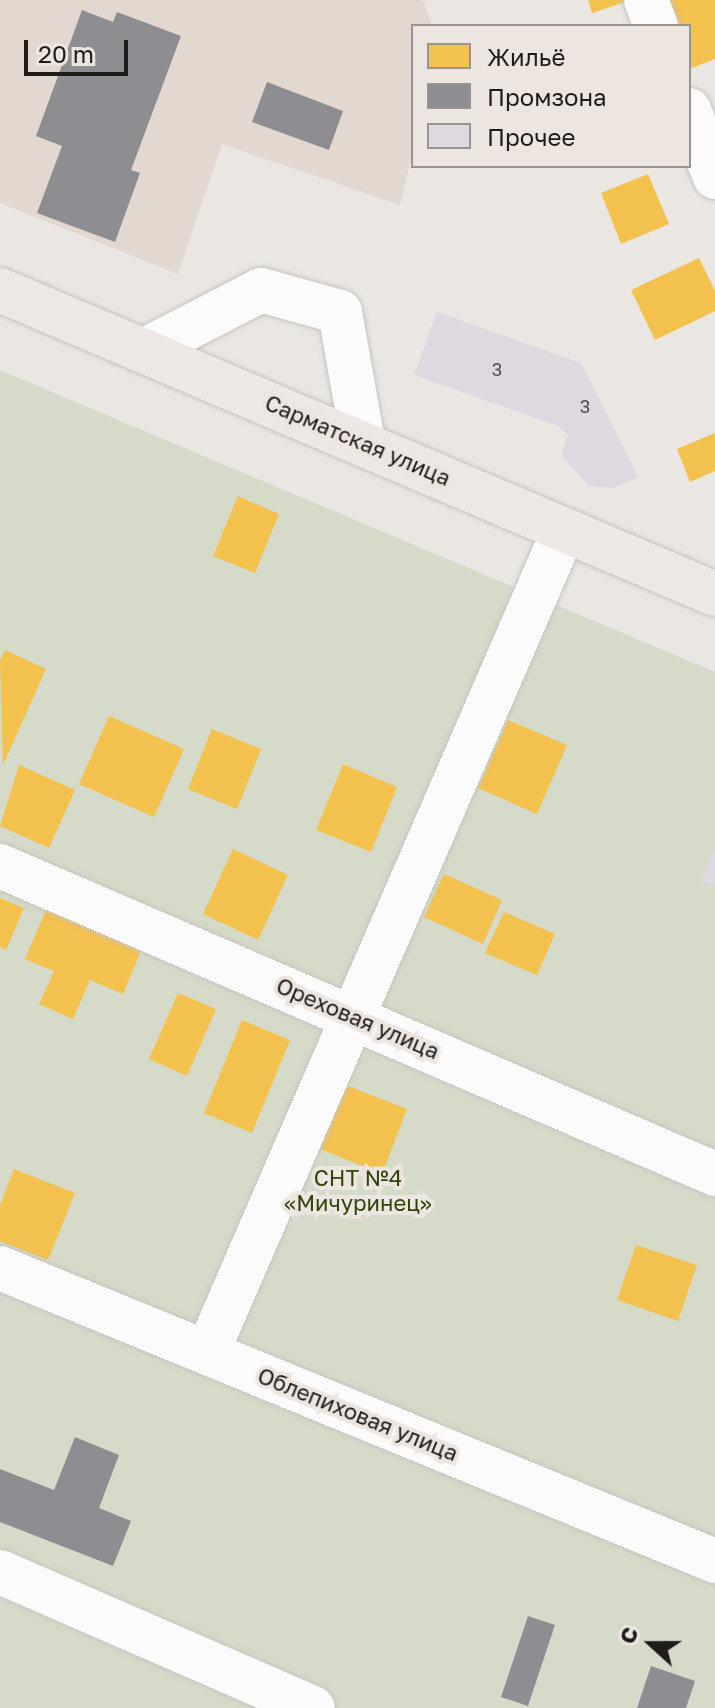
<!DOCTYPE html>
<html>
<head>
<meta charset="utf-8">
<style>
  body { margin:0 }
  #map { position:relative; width:715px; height:1708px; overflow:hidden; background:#eae6e2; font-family:"Golos Text",sans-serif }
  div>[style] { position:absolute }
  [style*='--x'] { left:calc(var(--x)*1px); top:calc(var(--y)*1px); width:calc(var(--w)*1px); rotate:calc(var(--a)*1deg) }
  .built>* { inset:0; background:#e2d8d0 }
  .green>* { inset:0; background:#d5dbc8 }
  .homes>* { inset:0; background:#f2c14e }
  .industry>* { inset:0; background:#8d8d92 }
  .building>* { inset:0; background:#ded8e1 }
  .roads { filter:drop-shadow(0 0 2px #c7c4c1) drop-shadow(0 0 2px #c7c4c1) }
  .minor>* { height:44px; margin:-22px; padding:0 22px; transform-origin:22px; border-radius:22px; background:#fcfbfb }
  .major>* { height:44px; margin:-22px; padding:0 22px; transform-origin:22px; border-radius:22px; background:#ede7e5 }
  span { translate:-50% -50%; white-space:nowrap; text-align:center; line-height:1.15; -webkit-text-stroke:8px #ede5df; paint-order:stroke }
  .number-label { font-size:18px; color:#4f4b4c }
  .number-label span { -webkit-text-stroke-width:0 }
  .street-label { font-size:22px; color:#1e1b19 }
  .park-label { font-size:22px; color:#304308 }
  .legend { position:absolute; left:411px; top:24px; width:280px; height:144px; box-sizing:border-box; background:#ede5df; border:2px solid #9a9490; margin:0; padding:10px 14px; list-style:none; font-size:24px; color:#1e1b19 }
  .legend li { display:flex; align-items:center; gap:16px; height:40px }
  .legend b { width:40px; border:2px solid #9a9490 }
  .north { position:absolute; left:611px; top:1604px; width:80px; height:80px; -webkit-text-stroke:6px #ede5df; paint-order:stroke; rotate:291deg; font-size:22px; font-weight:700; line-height:32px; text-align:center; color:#1e1b19 }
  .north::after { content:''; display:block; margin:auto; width:28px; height:36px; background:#1e1b19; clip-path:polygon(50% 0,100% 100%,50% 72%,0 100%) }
  .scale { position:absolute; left:24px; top:40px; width:104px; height:36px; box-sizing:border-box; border:4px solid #1e1b19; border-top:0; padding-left:10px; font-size:24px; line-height:28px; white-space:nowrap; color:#1e1b19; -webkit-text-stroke:6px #ede5df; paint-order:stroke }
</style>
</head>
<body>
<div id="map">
  <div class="built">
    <i style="clip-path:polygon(0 0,423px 0,432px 26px,413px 26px,413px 150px,400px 205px,222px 144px,178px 274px,0 203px)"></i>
  </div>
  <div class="green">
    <i style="clip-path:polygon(0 370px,715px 672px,715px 1708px,0 1708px)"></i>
  </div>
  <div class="homes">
    <i style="clip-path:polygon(588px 0,628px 0,628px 1px,592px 13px)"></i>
    <i style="clip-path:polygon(658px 0,715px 0,715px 59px,689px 69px,689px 26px,668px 26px)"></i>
    <i style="clip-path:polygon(648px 174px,669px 224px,621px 244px,601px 193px)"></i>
    <i style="clip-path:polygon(699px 258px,715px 291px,715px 311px,655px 340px,631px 290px)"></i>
    <i style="clip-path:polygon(715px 433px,715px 471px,690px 482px,677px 449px)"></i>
    <i style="clip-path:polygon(238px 496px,279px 514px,255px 573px,213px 556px)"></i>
    <i style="clip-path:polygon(5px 650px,46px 669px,3px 765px,0 661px)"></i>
    <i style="clip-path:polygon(109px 716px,184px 749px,154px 817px,79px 784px)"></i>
    <i style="clip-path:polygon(508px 720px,567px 745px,537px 814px,478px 788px)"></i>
    <i style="clip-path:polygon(212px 729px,261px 749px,237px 809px,188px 789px)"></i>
    <i style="clip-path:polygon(343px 764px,397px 787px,371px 852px,316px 830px)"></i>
    <i style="clip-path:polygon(19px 765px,75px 790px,49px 848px,0 826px)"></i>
    <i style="clip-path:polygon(233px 849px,288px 875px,258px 940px,203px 914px)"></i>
    <i style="clip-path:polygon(444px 874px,502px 900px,483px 944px,424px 917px)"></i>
    <i style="clip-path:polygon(0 898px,24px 908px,6px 950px,0 947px)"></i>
    <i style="clip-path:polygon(47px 908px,142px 948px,123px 994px,90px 980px,73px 1019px,39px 1004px,54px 971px,25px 959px)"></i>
    <i style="clip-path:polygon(504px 912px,555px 934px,537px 975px,485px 953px)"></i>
    <i style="clip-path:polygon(178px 993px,216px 1009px,187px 1076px,149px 1059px)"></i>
    <i style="clip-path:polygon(242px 1020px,290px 1040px,252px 1133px,204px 1113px)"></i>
    <i style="clip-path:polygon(343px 1084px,407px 1109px,382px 1174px,318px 1148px)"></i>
    <i style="clip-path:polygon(14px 1169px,75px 1193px,48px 1260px,0 1241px,0 1205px)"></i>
    <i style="clip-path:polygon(636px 1245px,697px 1265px,678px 1321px,617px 1300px)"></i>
  </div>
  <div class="industry">
    <i style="clip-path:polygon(82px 10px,113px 22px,117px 12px,181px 36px,131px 170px,140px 173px,115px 242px,37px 213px,62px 146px,36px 136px)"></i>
    <i style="clip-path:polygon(267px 82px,343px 111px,329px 150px,252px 122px)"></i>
    <i style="clip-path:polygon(75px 1437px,119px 1455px,99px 1508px,131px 1521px,113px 1566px,0 1522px,0 1469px,54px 1490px)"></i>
    <i style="clip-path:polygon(528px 1616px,555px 1625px,528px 1706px,501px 1697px)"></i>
    <i style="clip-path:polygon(651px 1666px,695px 1681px,686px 1708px,637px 1708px)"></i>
  </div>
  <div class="building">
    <i style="clip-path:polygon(437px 312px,581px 363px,638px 477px,614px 488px,589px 486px,561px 455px,568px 434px,558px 426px,414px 375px)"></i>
    <i style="clip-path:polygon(715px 845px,715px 886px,701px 881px)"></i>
  </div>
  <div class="roads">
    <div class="minor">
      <i style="--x:646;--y:0;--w:28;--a:69"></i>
      <i style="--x:689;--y:110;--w:72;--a:68.8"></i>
      <i style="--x:145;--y:350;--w:131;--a:-27.3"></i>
      <i style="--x:261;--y:290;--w:82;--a:15.6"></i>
      <i style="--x:340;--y:312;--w:132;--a:80"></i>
      <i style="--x:0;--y:866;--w:779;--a:23.3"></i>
      <i style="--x:0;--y:1268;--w:773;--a:22.28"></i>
      <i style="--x:207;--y:1353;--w:897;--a:-66.55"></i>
      <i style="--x:0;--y:1572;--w:341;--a:23.5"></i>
    </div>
    <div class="major">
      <i style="--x:0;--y:290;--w:777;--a:23.03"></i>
    </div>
  </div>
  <div class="number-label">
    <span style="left:497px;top:369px">3</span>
    <span style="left:585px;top:406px">3</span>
  </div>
  <div class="street-label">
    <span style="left:358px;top:440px;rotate:23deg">Сарматская улица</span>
    <span style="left:358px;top:1018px;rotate:23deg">Ореховая улица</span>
    <span style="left:358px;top:1414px;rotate:22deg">Облепиховая улица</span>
  </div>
  <div class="park-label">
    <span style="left:358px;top:1190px">СНТ №4<br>«Мичуринец»</span>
  </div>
  <ul class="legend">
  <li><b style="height:22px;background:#f2c14e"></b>Жильё</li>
  <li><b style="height:22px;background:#8d8d92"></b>Промзона</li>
  <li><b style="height:22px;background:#ded8e1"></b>Прочее</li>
  </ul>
  <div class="north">С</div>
  <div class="scale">20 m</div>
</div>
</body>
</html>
